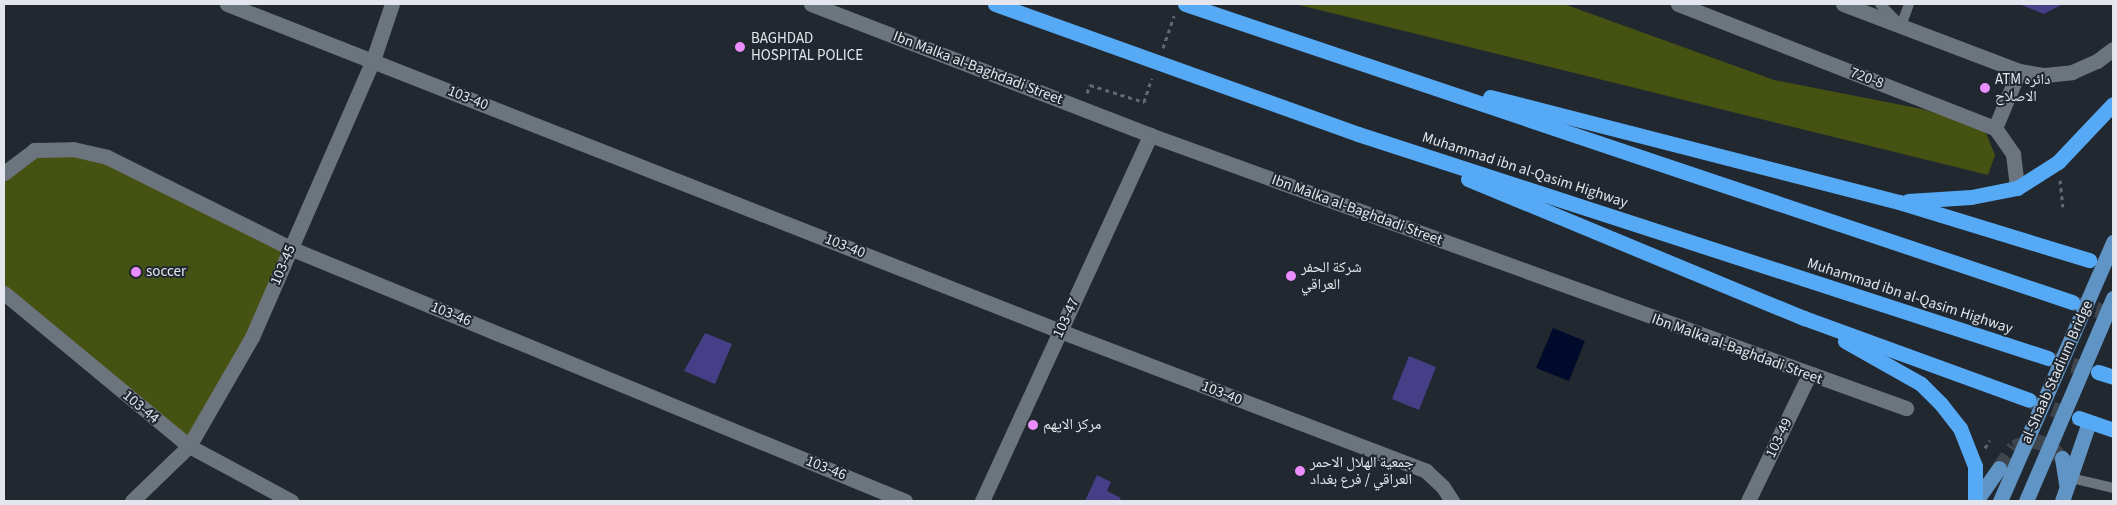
<!DOCTYPE html>
<html>
<head>
<meta charset="utf-8">
<style>
  body { margin:0 }
  #map { position:relative; width:2117px; height:505px; overflow:hidden; background:#212830; font-family:"Source Sans 3","Noto Naskh Arabic",sans-serif }
  div>[style] { position:absolute }
  [style*='--x'] { left:calc(var(--x)*1px); top:calc(var(--y)*1px); width:calc(var(--w)*1px); rotate:calc(var(--a)*1deg) }
  .green>* { inset:0; background:#465212 }
  .water>* { inset:0; background:#000b2b }
  .building>* { inset:0; background:#463f87 }
  .primary-tunnel>* { height:15px; margin-top:-7.5px; transform-origin:0; background:repeating-linear-gradient(90deg,#3e454c 0 15px,transparent 0 23px) }
  .highway-tunnel>* { height:15px; margin-top:-7.5px; transform-origin:0; background:repeating-linear-gradient(90deg,#3e454c 0 15px,transparent 0 23px) }
  .path>* { height:3px; margin-top:-1.5px; transform-origin:0; background:repeating-linear-gradient(90deg,#636970 0 4px,transparent 0 8px) }
  .lane>* { height:10px; margin:-5px; padding:0 5px; transform-origin:5px; border-radius:5px; background:#6c747e }
  .street>* { height:15px; margin:-7.5px; padding:0 7.5px; transform-origin:7.5px; border-radius:7.5px; background:#6c747e }
  .primary>* { height:15px; margin:-7.5px; padding:0 7.5px; transform-origin:7.5px; border-radius:7.5px; background:#5f94c5 }
  .highway>* { height:15px; margin:-7.5px; padding:0 7.5px; transform-origin:7.5px; border-radius:7.5px; background:#56a9f4 }
  .dots>* { width:14px; height:14px; translate:-50% -50%; box-sizing:border-box; border:2px solid #212830; border-radius:50% }
  span { translate:-50% -50%; white-space:nowrap; text-align:center; line-height:1.15; -webkit-text-stroke:4px #212830; paint-order:stroke }
  .poi-label { font-size:15px; color:#e3e7ed }
  .left { translate:0 -50%; text-align:left }
  .street-label { font-size:15px; color:#e3e7ed }
  .frame { position:absolute; inset:0; border:5px solid #e3e7ed; pointer-events:none }
</style>
</head>
<body>
<div id="map">
  <div class="green">
    <i style="clip-path:polygon(1295px 4px,1564px 4px,1774px 80px,1922px 109px,1984px 128px,1995px 155px,1988px 175px)"></i>
    <i style="clip-path:polygon(73px 149px,290px 248px,189px 446px,4px 293px,4px 173px,34px 150px)"></i>
  </div>
  <div class="water">
    <i style="clip-path:polygon(1553px 328px,1585px 341px,1569px 381px,1536px 368px)"></i>
  </div>
  <div class="building">
    <i style="clip-path:polygon(2019px 4px,2063px 4px,2044px 14px)"></i>
    <i style="clip-path:polygon(705px 333px,732px 344px,715px 384px,684px 371px)"></i>
    <i style="clip-path:polygon(1409px 356px,1436px 367px,1419px 410px,1392px 399px)"></i>
    <i style="clip-path:polygon(1097px 475px,1111px 482px,1107px 491px,1121px 498px,1119px 501px,1085px 501px)"></i>
  </div>
  <div class="primary-tunnel">
    <i style="--x:1999;--y:468;--w:26;--a:-54"></i>
    <i style="--x:2014;--y:447;--w:19;--a:-21"></i>
    <i style="--x:2032;--y:440;--w:18;--a:16"></i>
    <i style="--x:2049;--y:445;--w:18;--a:45"></i>
  </div>
  <div class="highway-tunnel">
    <i style="--x:2074;--y:303;--w:41;--a:15.8"></i>
    <i style="--x:2050;--y:359;--w:47;--a:14.9"></i>
    <i style="--x:2031;--y:401;--w:51;--a:19.5"></i>
  </div>
  <div class="path">
    <i style="--x:1163;--y:48;--w:34;--a:-71"></i>
    <i style="--x:1087;--y:93;--w:9;--a:-69"></i>
    <i style="--x:1090;--y:85;--w:57;--a:17.5"></i>
    <i style="--x:1144;--y:102;--w:25;--a:-72"></i>
    <i style="--x:2060;--y:180;--w:27;--a:84"></i>
    <i style="--x:1985;--y:448;--w:9;--a:-58"></i>
  </div>
  <div class="lane">
    <i style="--x:1880;--y:4;--w:30;--a:46"></i>
    <i style="--x:1901;--y:26;--w:23;--a:-70"></i>
    <i style="--x:2071;--y:478;--w:43;--a:13.4"></i>
  </div>
  <div class="street">
    <i style="--x:227;--y:4;--w:895;--a:21.43"></i>
    <i style="--x:1060;--y:331;--w:392;--a:20.9"></i>
    <i style="--x:1426;--y:471;--w:23;--a:43"></i>
    <i style="--x:1443;--y:487;--w:17;--a:57"></i>
    <i style="--x:811;--y:4;--w:363;--a:21.1"></i>
    <i style="--x:1150;--y:135;--w:804;--a:19.86"></i>
    <i style="--x:1678;--y:4;--w:340;--a:21.4"></i>
    <i style="--x:1995;--y:128;--w:32;--a:55"></i>
    <i style="--x:2013;--y:154;--w:34;--a:83"></i>
    <i style="--x:1843;--y:4;--w:188;--a:20.8"></i>
    <i style="--x:2019;--y:71;--w:26;--a:9"></i>
    <i style="--x:2045;--y:75;--w:27;--a:-6"></i>
    <i style="--x:2072;--y:72;--w:27;--a:-24"></i>
    <i style="--x:2097;--y:61;--w:20;--a:-37"></i>
    <i style="--x:1995;--y:128;--w:62;--a:-67.2"></i>
    <i style="--x:4;--y:173;--w:38;--a:-37"></i>
    <i style="--x:34;--y:150;--w:39;--a:-1"></i>
    <i style="--x:73;--y:149;--w:35;--a:13"></i>
    <i style="--x:107;--y:157;--w:204;--a:26.4"></i>
    <i style="--x:290;--y:248;--w:665;--a:22.36"></i>
    <i style="--x:4;--y:293;--w:240;--a:39.6"></i>
    <i style="--x:189;--y:446;--w:116;--a:28.3"></i>
    <i style="--x:132;--y:501;--w:79;--a:-44"></i>
    <i style="--x:189;--y:446;--w:126;--a:-60"></i>
    <i style="--x:252;--y:337;--w:302;--a:-66.4"></i>
    <i style="--x:373;--y:60;--w:59;--a:-71.3"></i>
    <i style="--x:982;--y:501;--w:403;--a:-65.3"></i>
    <i style="--x:1748;--y:501;--w:140;--a:-64.2"></i>
  </div>
  <div class="primary">
    <i style="--x:2062;--y:458;--w:26;--a:81"></i>
    <i style="--x:1976;--y:501;--w:40;--a:-55.1"></i>
    <i style="--x:2000;--y:501;--w:283;--a:-66.4"></i>
    <i style="--x:2026;--y:501;--w:221;--a:-66.8"></i>
    <i style="--x:2062;--y:501;--w:83;--a:-71.1"></i>
  </div>
  <div class="highway">
    <i style="--x:995;--y:4;--w:386;--a:19.7"></i>
    <i style="--x:1358;--y:134;--w:725;--a:17.99"></i>
    <i style="--x:1185;--y:4;--w:936;--a:18.57"></i>
    <i style="--x:1490;--y:97;--w:422;--a:14.4"></i>
    <i style="--x:1899;--y:202;--w:199;--a:17"></i>
    <i style="--x:1468;--y:179;--w:364;--a:22.5"></i>
    <i style="--x:1804;--y:318;--w:239;--a:20"></i>
    <i style="--x:1908;--y:201;--w:63;--a:-3.6"></i>
    <i style="--x:1971;--y:197;--w:47;--a:-11.1"></i>
    <i style="--x:2017;--y:188;--w:49;--a:-32.4"></i>
    <i style="--x:2058;--y:162;--w:80;--a:-46.5"></i>
    <i style="--x:1845;--y:341;--w:87;--a:29.5"></i>
    <i style="--x:1921;--y:384;--w:28;--a:45"></i>
    <i style="--x:1941;--y:404;--w:31;--a:52"></i>
    <i style="--x:1960;--y:428;--w:41;--a:68.5"></i>
    <i style="--x:1975;--y:466;--w:35;--a:90"></i>
    <i style="--x:2098;--y:372;--w:16;--a:18"></i>
    <i style="--x:2079;--y:418;--w:36;--a:19"></i>
  </div>
  <div class="dots">
    <i style="left:740px;top:47px;background:#eb8dfc"></i>
    <i style="left:1985px;top:88px;background:#eb8dfc"></i>
    <i style="left:136px;top:272px;background:#eb8dfc"></i>
    <i style="left:1291px;top:276px;background:#eb8dfc"></i>
    <i style="left:1033px;top:425px;background:#eb8dfc"></i>
    <i style="left:1300px;top:471px;background:#eb8dfc"></i>
  </div>
  <div class="poi-label">
    <span class="left" style="left:751px;top:47px">BAGHDAD<br>HOSPITAL POLICE</span>
    <span class="left" style="left:1995px;top:88px">ATM دائره<br>الاصلاح</span>
    <span class="left" style="left:1301px;top:276px">شركة الحفر<br>العراقي</span>
    <span class="left" style="left:146px;top:272px">soccer</span>
    <span class="left" style="left:1043px;top:425px">مركز الايهم</span>
    <span class="left" style="left:1310px;top:471px">جمعية الهلال الاحمر<br>العراقي / فرع بغداد</span>
  </div>
  <div class="street-label">
    <span style="left:978px;top:68px;rotate:21deg">Ibn Malka al-Baghdadi Street</span>
    <span style="left:1867px;top:78px;rotate:21deg">720-8</span>
    <span style="left:468px;top:98px;rotate:22deg">103-40</span>
    <span style="left:1525px;top:170px;rotate:18deg">Muhammad ibn al-Qasim Highway</span>
    <span style="left:1357px;top:210px;rotate:20deg">Ibn Malka al-Baghdadi Street</span>
    <span style="left:845px;top:246px;rotate:22deg">103-40</span>
    <span style="left:283px;top:265px;rotate:-67deg">103-45</span>
    <span style="left:1910px;top:296px;rotate:18deg">Muhammad ibn al-Qasim Highway</span>
    <span style="left:451px;top:314px;rotate:22deg">103-46</span>
    <span style="left:1066px;top:318px;rotate:-65deg">103-47</span>
    <span style="left:1737px;top:349px;rotate:20deg">Ibn Malka al-Baghdadi Street</span>
    <span style="left:2057px;top:372px;rotate:-66deg">al-Shaab Stadium Bridge</span>
    <span style="left:1222px;top:393px;rotate:21deg">103-40</span>
    <span style="left:141px;top:407px;rotate:40deg">103-44</span>
    <span style="left:1779px;top:438px;rotate:-64deg">103-49</span>
    <span style="left:826px;top:468px;rotate:22deg">103-46</span>
  </div>
  <div class="frame"></div>
</div>
</body>
</html>
